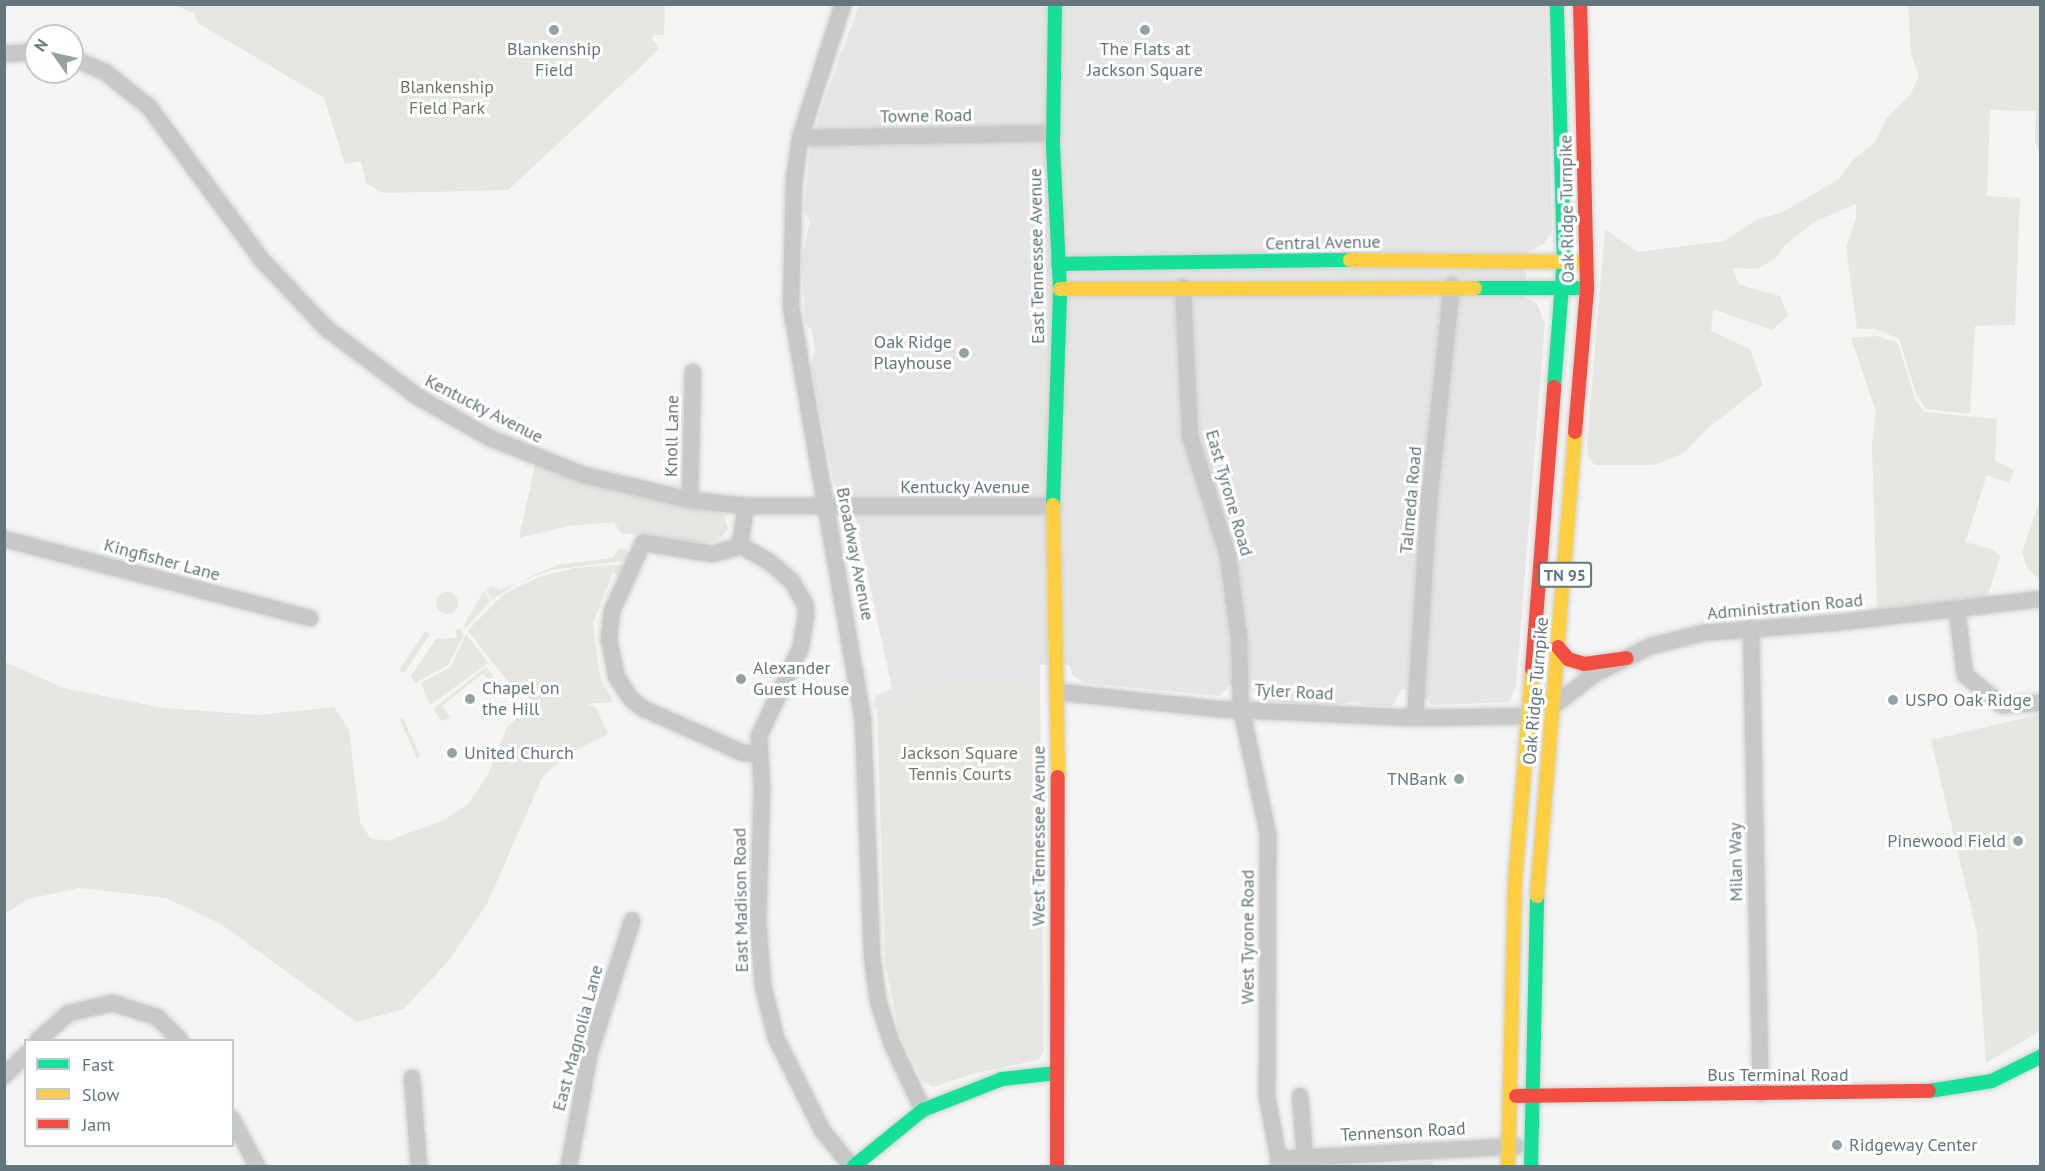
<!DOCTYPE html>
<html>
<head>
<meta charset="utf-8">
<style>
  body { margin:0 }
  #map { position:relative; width:2045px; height:1171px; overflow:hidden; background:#f4f4f3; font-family:"PT Sans",sans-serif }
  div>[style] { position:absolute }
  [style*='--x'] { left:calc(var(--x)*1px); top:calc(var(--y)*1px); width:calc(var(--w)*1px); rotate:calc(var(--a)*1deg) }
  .built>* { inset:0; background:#e4e5e4 }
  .green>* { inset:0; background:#e4e6e0 }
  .round { border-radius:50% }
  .roads { filter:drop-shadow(0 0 2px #cfd0d0) drop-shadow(0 0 2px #cfd0d0) }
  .street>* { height:16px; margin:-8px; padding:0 8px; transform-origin:8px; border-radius:8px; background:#c7c9c8 }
  .fast>* { height:14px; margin:-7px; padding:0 7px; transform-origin:7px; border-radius:7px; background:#16e098 }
  .slow>* { height:14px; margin:-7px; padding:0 7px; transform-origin:7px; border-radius:7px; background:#ffcf43 }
  .jam>* { height:14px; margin:-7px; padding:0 7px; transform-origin:7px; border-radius:7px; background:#f24e42 }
  .dots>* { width:16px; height:16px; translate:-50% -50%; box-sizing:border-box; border:3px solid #fff; border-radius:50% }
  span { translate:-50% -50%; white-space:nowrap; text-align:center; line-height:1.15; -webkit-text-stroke:6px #fff; paint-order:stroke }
  .shield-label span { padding:2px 4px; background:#fff; border:2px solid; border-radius:4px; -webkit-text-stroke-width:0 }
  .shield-label { font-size:16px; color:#62767b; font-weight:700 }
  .poi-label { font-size:18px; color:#62767b }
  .right { translate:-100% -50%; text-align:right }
  .left { translate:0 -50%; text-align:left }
  .park-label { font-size:18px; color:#6d7964 }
  .street-label { font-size:18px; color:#62767b }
  .frame { position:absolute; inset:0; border:6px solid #62767b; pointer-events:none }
  .legend { position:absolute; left:24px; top:1039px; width:210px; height:108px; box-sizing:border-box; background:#fff; border:2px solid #c0c8ca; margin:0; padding:8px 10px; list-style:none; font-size:18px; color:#62767b }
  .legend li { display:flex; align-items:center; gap:12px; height:30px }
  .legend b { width:30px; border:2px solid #c0c8ca }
  .north { position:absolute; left:24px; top:24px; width:60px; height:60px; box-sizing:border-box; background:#fff; border:2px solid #c0c8ca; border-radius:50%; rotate:304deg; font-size:16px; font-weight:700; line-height:24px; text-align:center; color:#62767b }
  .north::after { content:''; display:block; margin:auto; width:21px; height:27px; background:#95a2a5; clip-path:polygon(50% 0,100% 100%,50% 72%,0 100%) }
</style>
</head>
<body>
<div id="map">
  <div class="built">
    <i style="clip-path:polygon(859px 5px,1546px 5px,1552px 231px,1544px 244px,1527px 252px,1525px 297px,1537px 304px,1545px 323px,1516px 686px,1509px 702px,1432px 705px,1421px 693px,1402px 689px,1392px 706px,1363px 705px,1358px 701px,1330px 706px,1311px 705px,1260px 699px,1251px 687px,1229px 686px,1219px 696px,1086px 683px,1073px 676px,1069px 665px,1040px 665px,1040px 685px,936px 684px,906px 701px,873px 708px,876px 696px,892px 689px,851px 496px,837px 490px,833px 478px,811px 365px,815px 349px,811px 329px,805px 324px,802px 259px,810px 221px,804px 212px,809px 157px,821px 110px)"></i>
  </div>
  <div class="green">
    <i style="clip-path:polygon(665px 4px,664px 35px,654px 35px,652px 40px,659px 47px,652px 56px,508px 190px,383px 193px,366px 183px,361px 161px,345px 164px,324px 98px,198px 23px,194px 13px,173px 5px)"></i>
    <i style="clip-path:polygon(1908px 5px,2040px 5px,2040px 153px,2035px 141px,2036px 111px,1990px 110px,1987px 196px,2020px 198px,2015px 325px,1975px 326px,1970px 414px,1926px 409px,1917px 396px,1899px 339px,1876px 329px,1857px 329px,1846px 247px,1856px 218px,1856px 204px,1814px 222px,1785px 245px,1775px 259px,1757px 269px,1732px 268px,1739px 285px,1780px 296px,1788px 315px,1772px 330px,1713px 309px,1711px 331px,1750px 349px,1763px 385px,1708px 428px,1684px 453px,1654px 465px,1595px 465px,1588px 457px,1587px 446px,1605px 229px,1638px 252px,1724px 241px,1758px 219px,1781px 213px,1839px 179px,1852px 161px,1876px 141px,1886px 119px,1911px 94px,1919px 75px,1911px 54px)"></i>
    <i style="clip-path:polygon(1876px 336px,1898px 343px,1915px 399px,1924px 412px,1997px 419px,1995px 461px,2014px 470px,2009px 483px,1987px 475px,1965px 542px,1994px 550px,2000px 557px,1987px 598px,1877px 609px,1872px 444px,1876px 412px,1851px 338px)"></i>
    <i style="clip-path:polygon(535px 465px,626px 494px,716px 510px,724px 515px,728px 529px,717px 540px,705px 543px,621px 533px,614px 522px,569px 526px,519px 538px)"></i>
    <i style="clip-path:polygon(2040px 500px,2040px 580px,2027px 568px,2022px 552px)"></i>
    <i style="clip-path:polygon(619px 549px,627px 549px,630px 560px,551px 570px,517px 583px,492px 600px,486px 590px,491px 586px,501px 590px,557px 565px,612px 558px)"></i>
    <i style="clip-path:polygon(629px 564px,620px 578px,613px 572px,593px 623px,600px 677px,613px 702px,587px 704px,596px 708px,608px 734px,568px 754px,543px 776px,487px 904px,449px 960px,404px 1009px,356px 1022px,221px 924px,166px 898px,80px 888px,28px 899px,5px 914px,5px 662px,64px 688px,164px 708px,259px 715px,334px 707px,349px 730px,360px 822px,370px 838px,387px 841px,444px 820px,468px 804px,488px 775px,507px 727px,535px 702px,513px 688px,468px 631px,474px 624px,504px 594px,539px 577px,574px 568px)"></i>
    <i style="clip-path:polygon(484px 591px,490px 601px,466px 628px,464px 625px)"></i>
    <i class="round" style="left:436px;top:592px;width:22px;height:22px"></i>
    <i style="clip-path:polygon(461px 628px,463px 637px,448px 665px,415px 683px,411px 676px,436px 639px,457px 638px,455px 630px)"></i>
    <i style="clip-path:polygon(425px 631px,430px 634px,404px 673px,399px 670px)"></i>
    <i style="clip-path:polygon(466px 634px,488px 663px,430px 705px,421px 683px,451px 667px)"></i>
    <i style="clip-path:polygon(486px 667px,494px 677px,488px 679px,483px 673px,442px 706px,451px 718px,441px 721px,434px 710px,436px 707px)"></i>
    <i style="clip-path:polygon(961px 683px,1040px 685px,1044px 1052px,1038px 1060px,979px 1072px,933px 1087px,923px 1082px,899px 1032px,885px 961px,877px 707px,906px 701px,936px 684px)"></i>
    <i style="clip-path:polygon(2040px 714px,2040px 1031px,1986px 1063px,1977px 933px,1931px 740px)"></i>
    <i style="clip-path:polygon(403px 718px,420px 756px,417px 758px,400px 720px)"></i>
    <i style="clip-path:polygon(1433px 1161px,1433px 1166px,1399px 1165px,1399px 1164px)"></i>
  </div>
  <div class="roads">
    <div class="street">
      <i style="--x:843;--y:4;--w:141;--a:107.8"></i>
      <i style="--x:800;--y:138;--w:43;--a:97.9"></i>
      <i style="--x:794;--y:181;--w:126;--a:91.4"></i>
      <i style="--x:791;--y:307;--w:420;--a:80.1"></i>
      <i style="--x:863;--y:721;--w:235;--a:87.8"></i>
      <i style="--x:872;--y:956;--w:45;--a:82.4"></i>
      <i style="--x:878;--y:1001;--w:45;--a:72"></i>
      <i style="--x:892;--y:1044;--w:73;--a:64.8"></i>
      <i style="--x:4;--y:54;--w:32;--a:-4"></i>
      <i style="--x:72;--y:58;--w:36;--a:23"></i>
      <i style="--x:105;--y:72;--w:56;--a:38.5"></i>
      <i style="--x:149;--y:107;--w:190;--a:53.6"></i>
      <i style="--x:262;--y:260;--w:95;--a:46.7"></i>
      <i style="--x:327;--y:329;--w:114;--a:36.8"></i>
      <i style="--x:418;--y:397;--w:83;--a:29.7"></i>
      <i style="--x:490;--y:438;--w:101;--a:21.5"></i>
      <i style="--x:584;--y:475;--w:109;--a:13.3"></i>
      <i style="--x:690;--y:500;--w:56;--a:6.1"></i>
      <i style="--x:746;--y:506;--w:307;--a:0"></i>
      <i style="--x:800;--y:138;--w:253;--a:-1.1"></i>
      <i style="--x:1183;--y:287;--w:149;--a:87.3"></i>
      <i style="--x:1190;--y:436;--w:126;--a:72.4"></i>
      <i style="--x:1228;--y:556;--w:85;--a:82.5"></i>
      <i style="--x:1239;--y:640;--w:68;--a:88.3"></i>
      <i style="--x:1241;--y:708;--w:129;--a:77.9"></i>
      <i style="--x:1268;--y:834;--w:263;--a:90.2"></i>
      <i style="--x:1267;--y:1097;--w:70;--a:79.3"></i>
      <i style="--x:690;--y:500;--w:128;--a:-88.7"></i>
      <i style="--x:746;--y:506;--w:39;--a:99"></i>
      <i style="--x:740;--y:545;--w:7;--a:153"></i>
      <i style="--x:734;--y:548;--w:23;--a:165"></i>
      <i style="--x:712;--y:554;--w:70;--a:-170.9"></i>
      <i style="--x:643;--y:543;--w:75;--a:114.5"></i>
      <i style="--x:612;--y:611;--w:28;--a:96"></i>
      <i style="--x:609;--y:639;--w:38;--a:79"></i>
      <i style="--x:616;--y:676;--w:27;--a:57"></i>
      <i style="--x:631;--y:699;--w:14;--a:39"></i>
      <i style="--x:642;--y:708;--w:111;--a:24"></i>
      <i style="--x:743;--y:753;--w:15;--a:4"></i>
      <i style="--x:4;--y:539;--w:316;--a:14.5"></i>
      <i style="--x:740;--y:545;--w:32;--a:30"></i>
      <i style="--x:768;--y:561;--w:30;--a:40"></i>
      <i style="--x:791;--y:580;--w:28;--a:60"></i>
      <i style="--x:805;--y:604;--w:11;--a:85"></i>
      <i style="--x:806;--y:615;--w:32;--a:99"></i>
      <i style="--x:801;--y:647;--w:98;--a:115.3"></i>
      <i style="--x:759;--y:736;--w:51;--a:86.6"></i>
      <i style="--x:762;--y:787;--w:135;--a:91.7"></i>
      <i style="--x:758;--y:922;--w:64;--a:85.5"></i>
      <i style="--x:763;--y:986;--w:54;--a:76"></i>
      <i style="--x:776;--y:1038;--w:103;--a:63.4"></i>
      <i style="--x:822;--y:1130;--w:46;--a:51.1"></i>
      <i style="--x:1957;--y:610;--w:65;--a:83"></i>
      <i style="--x:1965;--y:675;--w:48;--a:39"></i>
      <i style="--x:2002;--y:705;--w:38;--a:-3"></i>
      <i style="--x:1751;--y:628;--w:466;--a:88.8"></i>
      <i style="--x:1058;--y:692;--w:161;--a:6.1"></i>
      <i style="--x:1218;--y:709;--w:197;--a:2.6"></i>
      <i style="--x:1415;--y:718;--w:114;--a:-1"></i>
      <i style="--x:1552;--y:707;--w:56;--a:-37.7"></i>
      <i style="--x:1596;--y:673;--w:61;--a:-26.1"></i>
      <i style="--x:1651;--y:646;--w:53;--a:-14.3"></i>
      <i style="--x:1702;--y:633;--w:131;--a:-4.4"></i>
      <i style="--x:1833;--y:623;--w:208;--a:-6.6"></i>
      <i style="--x:1415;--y:718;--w:215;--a:-86.3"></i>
      <i style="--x:1429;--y:503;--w:219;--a:-84"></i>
      <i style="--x:38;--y:1040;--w:41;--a:-41.1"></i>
      <i style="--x:69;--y:1013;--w:44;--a:-13.1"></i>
      <i style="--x:112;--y:1003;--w:47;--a:17.3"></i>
      <i style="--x:157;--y:1017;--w:33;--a:45"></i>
      <i style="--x:4;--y:1076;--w:31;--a:-45"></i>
      <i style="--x:412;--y:1078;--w:88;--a:85.5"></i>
      <i style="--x:1300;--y:1096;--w:61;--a:85.3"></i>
      <i style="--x:232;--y:1119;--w:53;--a:62"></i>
      <i style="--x:1278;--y:1159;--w:238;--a:-3.1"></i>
      <i style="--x:569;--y:1166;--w:116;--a:-79.6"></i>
      <i style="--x:590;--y:1052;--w:138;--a:-72.2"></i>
    </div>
    <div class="fast">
      <i style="--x:1058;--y:264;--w:292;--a:-0.8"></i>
      <i style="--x:1475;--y:288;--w:102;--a:0"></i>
      <i style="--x:1554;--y:387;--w:126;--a:-85.5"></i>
      <i style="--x:1564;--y:261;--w:257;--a:-91.6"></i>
      <i style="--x:1053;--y:505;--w:216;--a:-88.1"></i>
      <i style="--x:1060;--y:289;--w:144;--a:-92.8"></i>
      <i style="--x:1053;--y:145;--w:141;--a:-89.2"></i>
      <i style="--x:1929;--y:1091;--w:64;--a:-9"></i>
      <i style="--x:1992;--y:1081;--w:54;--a:-26.6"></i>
      <i style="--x:854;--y:1166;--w:89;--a:-39.1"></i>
      <i style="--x:923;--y:1110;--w:85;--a:-21.4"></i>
      <i style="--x:1002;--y:1079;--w:55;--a:-6.2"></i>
      <i style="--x:1531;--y:1166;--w:270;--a:-88.7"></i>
    </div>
    <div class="slow">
      <i style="--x:1350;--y:260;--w:230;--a:0.5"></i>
      <i style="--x:1060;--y:289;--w:415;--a:-0.1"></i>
      <i style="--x:1053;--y:505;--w:272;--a:88.9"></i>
      <i style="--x:1537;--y:896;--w:466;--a:-85.3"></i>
      <i style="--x:1508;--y:1166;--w:284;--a:-88.6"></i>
      <i style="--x:1515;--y:882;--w:214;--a:-85.4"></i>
    </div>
    <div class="jam">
      <i style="--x:1575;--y:432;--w:144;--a:-85.2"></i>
      <i style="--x:1587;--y:288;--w:284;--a:-91.4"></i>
      <i style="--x:1558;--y:647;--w:16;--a:50"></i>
      <i style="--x:1568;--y:659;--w:17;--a:17"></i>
      <i style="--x:1584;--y:664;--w:43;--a:-7.9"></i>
      <i style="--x:1532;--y:669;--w:283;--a:-85.5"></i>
      <i style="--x:1516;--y:1096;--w:413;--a:-0.7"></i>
      <i style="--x:1057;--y:1166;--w:389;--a:-89.9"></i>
    </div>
  </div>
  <div class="dots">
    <i style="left:554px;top:30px;background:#95a2a5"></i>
    <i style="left:1145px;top:30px;background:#95a2a5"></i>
    <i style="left:964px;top:353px;background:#95a2a5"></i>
    <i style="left:741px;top:679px;background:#95a2a5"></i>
    <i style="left:470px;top:699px;background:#95a2a5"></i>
    <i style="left:1893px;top:700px;background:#95a2a5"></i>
    <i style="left:452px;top:753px;background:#95a2a5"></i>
    <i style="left:1459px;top:779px;background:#95a2a5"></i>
    <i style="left:2018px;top:841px;background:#95a2a5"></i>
    <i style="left:1837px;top:1145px;background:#95a2a5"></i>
  </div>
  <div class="shield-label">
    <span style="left:1565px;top:575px">TN 95</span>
  </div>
  <div class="poi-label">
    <span style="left:554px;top:60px">Blankenship<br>Field</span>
    <span style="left:1145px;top:60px">The Flats at<br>Jackson Square</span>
    <span class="right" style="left:952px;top:353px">Oak Ridge<br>Playhouse</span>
    <span class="left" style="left:753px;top:679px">Alexander<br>Guest House</span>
    <span class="left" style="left:482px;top:699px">Chapel on<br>the Hill</span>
    <span class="left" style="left:1905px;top:700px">USPO Oak Ridge</span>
    <span class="left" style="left:464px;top:753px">United Church</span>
    <span class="right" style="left:1447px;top:779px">TNBank</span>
    <span class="right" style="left:2006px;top:841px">Pinewood Field</span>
    <span class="left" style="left:1849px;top:1145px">Ridgeway Center</span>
  </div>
  <div class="park-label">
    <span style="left:447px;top:98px">Blankenship<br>Field Park</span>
    <span style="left:960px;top:764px">Jackson Square<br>Tennis Courts</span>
  </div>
  <div class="street-label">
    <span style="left:926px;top:116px;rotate:-1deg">Towne Road</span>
    <span style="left:1567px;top:209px;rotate:-91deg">Oak Ridge Turnpike</span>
    <span style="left:1323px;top:243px;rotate:-1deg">Central Avenue</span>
    <span style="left:1037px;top:256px;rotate:-91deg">East Tennessee Avenue</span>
    <span style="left:484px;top:409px;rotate:27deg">Kentucky Avenue</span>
    <span style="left:672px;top:436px;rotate:-89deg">Knoll Lane</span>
    <span style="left:965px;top:487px">Kentucky Avenue</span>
    <span style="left:1229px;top:493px;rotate:74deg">East Tyrone Road</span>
    <span style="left:1411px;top:500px;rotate:-85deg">Talmeda Road</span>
    <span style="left:855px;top:554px;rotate:79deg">Broadway Avenue</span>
    <span style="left:162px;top:560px;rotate:15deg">Kingfisher Lane</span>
    <span style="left:1785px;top:607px;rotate:-5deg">Administration Road</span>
    <span style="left:1536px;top:691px;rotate:-85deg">Oak Ridge Turnpike</span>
    <span style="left:1294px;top:692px;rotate:3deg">Tyler Road</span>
    <span style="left:1039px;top:836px;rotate:-90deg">West Tennessee Avenue</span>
    <span style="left:1736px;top:862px;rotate:-91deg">Milan Way</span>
    <span style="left:741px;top:900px;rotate:-91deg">East Madison Road</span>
    <span style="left:1248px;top:937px;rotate:-90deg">West Tyrone Road</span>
    <span style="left:578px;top:1038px;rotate:-75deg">East Magnolia Lane</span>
    <span style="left:1778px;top:1075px">Bus Terminal Road</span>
    <span style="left:1403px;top:1132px;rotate:-3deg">Tennenson Road</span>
  </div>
  <div class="frame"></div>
  <ul class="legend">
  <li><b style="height:8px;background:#16e098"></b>Fast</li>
  <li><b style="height:8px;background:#ffcf43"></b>Slow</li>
  <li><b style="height:8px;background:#f24e42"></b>Jam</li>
  </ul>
  <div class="north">N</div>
</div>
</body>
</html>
